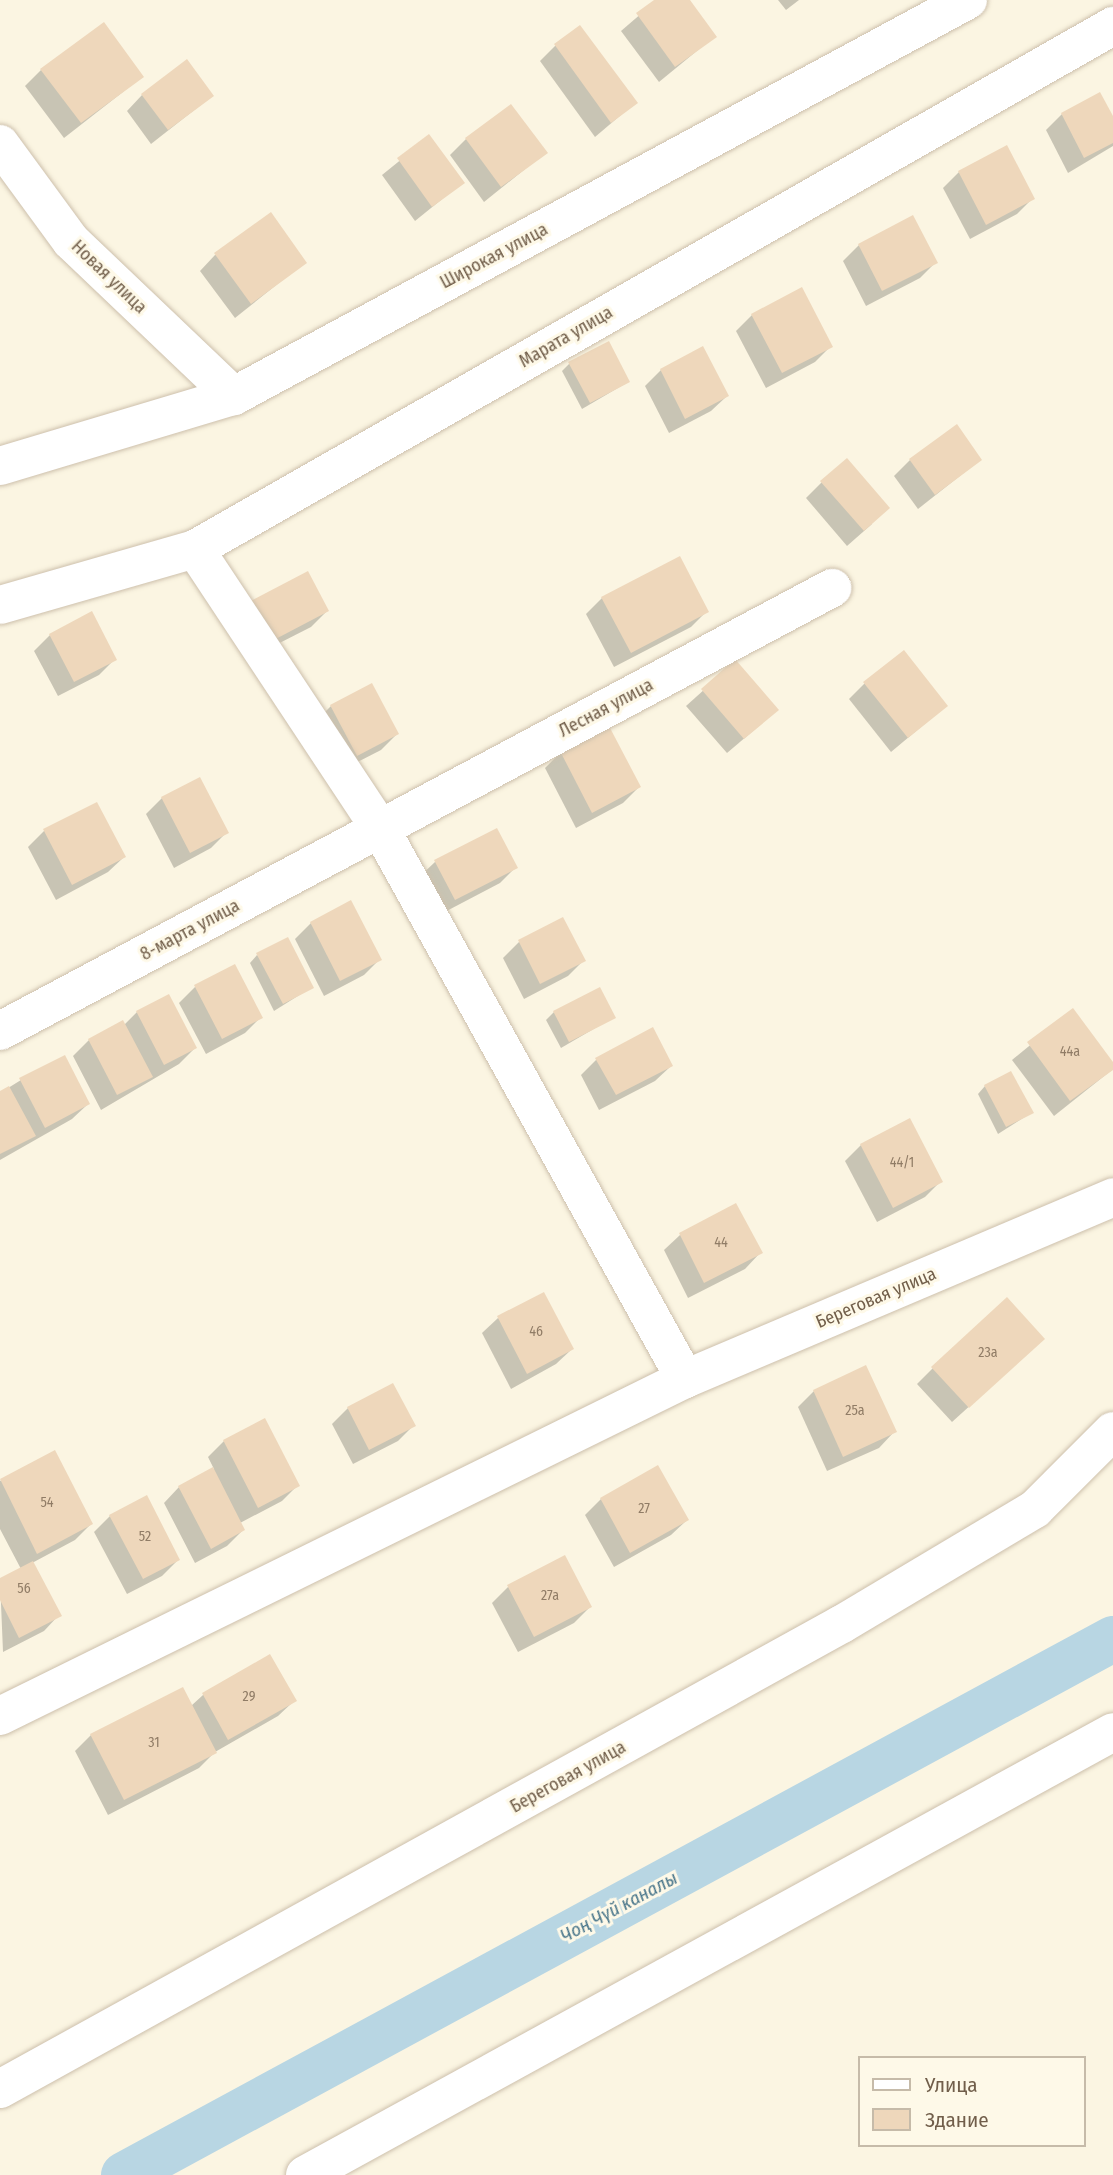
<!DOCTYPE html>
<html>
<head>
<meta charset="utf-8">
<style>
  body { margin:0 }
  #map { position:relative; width:1113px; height:2175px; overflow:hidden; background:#fbf5e2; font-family:"Fira Sans Condensed",sans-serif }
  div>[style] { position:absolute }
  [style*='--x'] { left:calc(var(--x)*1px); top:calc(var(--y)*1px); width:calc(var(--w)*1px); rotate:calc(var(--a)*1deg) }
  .shadow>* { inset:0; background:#0003 }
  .canal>* { height:46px; margin:-23px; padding:0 23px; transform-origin:23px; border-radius:23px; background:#b8d6e3 }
  .building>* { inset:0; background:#eed7bb }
  .roads { filter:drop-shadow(0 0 2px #cdc0ac) drop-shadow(0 0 2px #cdc0ac) }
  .minor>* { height:38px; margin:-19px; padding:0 19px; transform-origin:19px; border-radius:19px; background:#fff }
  span { translate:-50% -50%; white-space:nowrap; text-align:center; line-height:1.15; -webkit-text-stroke:6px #fef9e8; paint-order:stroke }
  .number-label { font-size:14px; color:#907c66 }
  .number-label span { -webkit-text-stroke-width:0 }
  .street-label { font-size:18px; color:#715e4a }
  .water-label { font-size:19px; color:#48758a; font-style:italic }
  .legend { position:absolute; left:858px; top:2056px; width:228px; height:91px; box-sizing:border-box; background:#fef9e8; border:2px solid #c6bba9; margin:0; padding:9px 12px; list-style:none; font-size:21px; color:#715e4a }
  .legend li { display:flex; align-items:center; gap:14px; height:35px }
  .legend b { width:35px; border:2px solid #c6bba9 }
</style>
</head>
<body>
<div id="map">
  <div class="shadow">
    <i style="clip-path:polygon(657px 0,688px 0,715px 36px,659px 82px,621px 31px)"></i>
    <i style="clip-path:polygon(778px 0,799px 0,786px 10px)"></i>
    <i style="clip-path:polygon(556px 45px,635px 103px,595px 137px,540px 61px)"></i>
    <i style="clip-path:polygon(41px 70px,142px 77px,64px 138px,25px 86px)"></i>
    <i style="clip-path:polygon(142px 95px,212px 96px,151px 144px,127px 111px)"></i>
    <i style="clip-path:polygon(1062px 114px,1113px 120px,1113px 146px,1068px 173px,1046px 130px)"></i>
    <i style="clip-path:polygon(429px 137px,462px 183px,415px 221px,382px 175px)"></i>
    <i style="clip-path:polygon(466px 139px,545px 153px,484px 202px,450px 155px)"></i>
    <i style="clip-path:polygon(959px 172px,1033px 198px,1017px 214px,970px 239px,943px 188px)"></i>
    <i style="clip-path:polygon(913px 218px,936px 262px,920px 278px,866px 306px,843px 261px,859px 245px)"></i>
    <i style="clip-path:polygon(215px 255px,305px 262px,235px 318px,200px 271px)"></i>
    <i style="clip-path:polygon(752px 315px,831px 346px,815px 362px,766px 388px,736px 331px)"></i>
    <i style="clip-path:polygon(570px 363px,628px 382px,582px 409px,562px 371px)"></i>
    <i style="clip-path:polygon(661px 370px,727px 396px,711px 411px,669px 433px,645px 386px)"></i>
    <i style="clip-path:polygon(910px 460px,980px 460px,918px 509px,894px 476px)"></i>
    <i style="clip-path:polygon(822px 482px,872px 524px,847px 546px,806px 498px)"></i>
    <i style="clip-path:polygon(602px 598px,707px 611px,691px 627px,614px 667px,586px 614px)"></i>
    <i style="clip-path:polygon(327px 611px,311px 627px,252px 657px,233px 620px)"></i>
    <i style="clip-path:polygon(50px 635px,115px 659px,99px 675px,58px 696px,34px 651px)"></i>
    <i style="clip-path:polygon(735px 662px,760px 725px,727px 753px,686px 706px)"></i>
    <i style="clip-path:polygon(865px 683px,946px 706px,891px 752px,849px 699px)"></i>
    <i style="clip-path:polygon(331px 706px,397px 734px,381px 750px,340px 771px,315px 722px)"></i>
    <i style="clip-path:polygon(561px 752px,639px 787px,623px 803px,576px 828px,545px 768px)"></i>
    <i style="clip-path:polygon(162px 798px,227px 832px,211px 848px,174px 868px,146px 814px)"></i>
    <i style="clip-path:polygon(96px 804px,124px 857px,108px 872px,56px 900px,28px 847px,44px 831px)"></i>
    <i style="clip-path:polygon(435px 862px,516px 867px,500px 883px,439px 915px,419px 877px)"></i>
    <i style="clip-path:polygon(562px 919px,583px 961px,568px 976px,524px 999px,503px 958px,519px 942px)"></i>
    <i style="clip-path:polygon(311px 923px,380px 959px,364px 975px,324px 996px,295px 939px)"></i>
    <i style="clip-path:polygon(257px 955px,312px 987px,274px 1011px,250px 963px)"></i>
    <i style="clip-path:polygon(234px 966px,261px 1017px,245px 1033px,206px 1054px,179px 1003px,195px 987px)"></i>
    <i style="clip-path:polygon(168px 997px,195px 1048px,179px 1064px,101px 1110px,73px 1056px,89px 1040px,124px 1025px,137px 1012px)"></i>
    <i style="clip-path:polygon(1073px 1010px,1113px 1069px,1054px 1116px,1012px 1060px)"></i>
    <i style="clip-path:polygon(554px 1012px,614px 1017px,561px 1048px,546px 1020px)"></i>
    <i style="clip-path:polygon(597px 1059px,671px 1066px,655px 1081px,599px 1110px,581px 1075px)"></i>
    <i style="clip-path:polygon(21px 1080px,88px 1104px,72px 1119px,0 1160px,0 1093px)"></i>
    <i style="clip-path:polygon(985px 1086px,1031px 1113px,998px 1134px,978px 1094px)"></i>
    <i style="clip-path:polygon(861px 1145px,941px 1181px,925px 1197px,877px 1222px,845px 1161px)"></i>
    <i style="clip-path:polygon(736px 1205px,760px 1253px,745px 1269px,688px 1298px,664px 1250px,680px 1235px)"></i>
    <i style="clip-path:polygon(498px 1318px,572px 1349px,556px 1364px,511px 1389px,482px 1333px)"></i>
    <i style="clip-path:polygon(1027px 1354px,952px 1422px,917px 1384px,933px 1368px)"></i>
    <i style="clip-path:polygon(814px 1391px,894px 1432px,879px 1448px,827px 1471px,798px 1407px)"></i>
    <i style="clip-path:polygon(348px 1408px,414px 1425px,398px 1441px,353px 1464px,332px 1424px)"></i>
    <i style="clip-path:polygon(224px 1441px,298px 1485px,282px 1501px,240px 1523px,243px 1530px,227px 1546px,195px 1563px,164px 1503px,179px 1487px,214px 1469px,208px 1457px)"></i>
    <i style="clip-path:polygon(54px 1453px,91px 1524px,75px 1540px,32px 1563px,59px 1615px,44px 1631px,3px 1652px,0 1580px,21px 1569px,0 1529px,0 1481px)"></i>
    <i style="clip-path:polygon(658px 1467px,687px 1520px,671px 1535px,614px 1567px,585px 1515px,601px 1499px)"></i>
    <i style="clip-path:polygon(110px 1516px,178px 1560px,162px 1576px,127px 1594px,94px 1532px)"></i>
    <i style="clip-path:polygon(508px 1587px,590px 1607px,574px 1623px,518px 1652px,492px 1603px)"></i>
    <i style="clip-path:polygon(270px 1657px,294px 1701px,278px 1716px,215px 1752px,199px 1768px,108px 1815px,75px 1751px,91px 1735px,191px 1706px,203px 1695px)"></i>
  </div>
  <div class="canal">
    <i style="--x:124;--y:2175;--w:1125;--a:-28.46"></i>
  </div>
  <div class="building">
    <i style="clip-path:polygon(654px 0,690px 0,717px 37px,675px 67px,636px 13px)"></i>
    <i style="clip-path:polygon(104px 22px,144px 77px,81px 123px,40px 69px)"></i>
    <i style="clip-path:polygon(580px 25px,638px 103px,611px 123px,554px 44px)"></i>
    <i style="clip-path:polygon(187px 59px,214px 96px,168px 130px,141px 94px)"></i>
    <i style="clip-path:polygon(1100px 92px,1113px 116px,1113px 143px,1084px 158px,1061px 113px)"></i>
    <i style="clip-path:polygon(511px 104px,548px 153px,501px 187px,465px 138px)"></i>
    <i style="clip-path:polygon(429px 134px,465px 183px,432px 207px,397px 158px)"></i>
    <i style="clip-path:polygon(1007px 145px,1035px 199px,986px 225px,958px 171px)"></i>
    <i style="clip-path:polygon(271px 212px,307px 263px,251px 304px,214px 253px)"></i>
    <i style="clip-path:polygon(913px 215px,938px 263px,882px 291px,858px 244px)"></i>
    <i style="clip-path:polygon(802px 287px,833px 347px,782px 373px,751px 314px)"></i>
    <i style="clip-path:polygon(609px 341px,630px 382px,590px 403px,568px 362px)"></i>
    <i style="clip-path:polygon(703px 346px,729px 396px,685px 419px,660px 369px)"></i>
    <i style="clip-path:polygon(957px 424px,982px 460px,935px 495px,909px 459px)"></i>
    <i style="clip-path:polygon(847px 458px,890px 508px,864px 531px,820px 481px)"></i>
    <i style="clip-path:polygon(680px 556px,709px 612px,631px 653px,601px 597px)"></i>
    <i style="clip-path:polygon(308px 571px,329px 611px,268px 643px,247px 603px)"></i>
    <i style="clip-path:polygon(92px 611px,117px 660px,74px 682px,49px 634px)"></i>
    <i style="clip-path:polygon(904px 650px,948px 706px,908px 738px,863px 682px)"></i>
    <i style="clip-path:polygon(735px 659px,779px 710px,744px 739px,701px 689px)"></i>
    <i style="clip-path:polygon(372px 683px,399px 734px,357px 756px,330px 705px)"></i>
    <i style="clip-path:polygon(609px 726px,641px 787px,592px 813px,560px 751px)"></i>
    <i style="clip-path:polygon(200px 777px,229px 833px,190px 853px,161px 797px)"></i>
    <i style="clip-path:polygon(97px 802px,126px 857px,72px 885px,43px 829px)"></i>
    <i style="clip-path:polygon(497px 828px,518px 868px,455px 900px,434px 860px)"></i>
    <i style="clip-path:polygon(351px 900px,382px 960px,340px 981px,310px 922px)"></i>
    <i style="clip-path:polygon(563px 917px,586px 961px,540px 984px,518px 940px)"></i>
    <i style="clip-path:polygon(288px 937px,314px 988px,283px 1004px,256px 953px)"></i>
    <i style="clip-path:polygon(235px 964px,263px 1018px,222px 1039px,194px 985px)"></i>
    <i style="clip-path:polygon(600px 987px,616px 1018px,569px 1042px,553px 1011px)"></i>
    <i style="clip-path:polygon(169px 994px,197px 1048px,164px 1065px,136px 1011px)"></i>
    <i style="clip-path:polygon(1073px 1008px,1113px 1062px,1113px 1070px,1070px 1101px,1027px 1042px)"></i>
    <i style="clip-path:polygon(123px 1020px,153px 1077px,117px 1095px,88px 1039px)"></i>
    <i style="clip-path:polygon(653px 1027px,673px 1066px,616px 1095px,595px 1058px)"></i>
    <i style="clip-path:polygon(65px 1055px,90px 1104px,45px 1128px,19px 1078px)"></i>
    <i style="clip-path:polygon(1011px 1071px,1034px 1113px,1006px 1127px,984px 1085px)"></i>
    <i style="clip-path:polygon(9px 1086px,36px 1136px,0 1154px,0 1091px)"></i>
    <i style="clip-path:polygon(910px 1118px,943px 1182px,893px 1208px,860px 1144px)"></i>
    <i style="clip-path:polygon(736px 1203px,763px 1253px,704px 1283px,679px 1233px)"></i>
    <i style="clip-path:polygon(544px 1292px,574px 1349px,527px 1374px,497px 1316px)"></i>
    <i style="clip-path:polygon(1007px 1297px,1045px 1339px,969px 1408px,931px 1367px)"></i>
    <i style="clip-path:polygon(866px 1365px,897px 1432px,843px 1457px,813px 1390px)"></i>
    <i style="clip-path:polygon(393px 1383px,416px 1426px,369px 1450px,347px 1407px)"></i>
    <i style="clip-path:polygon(265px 1418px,300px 1486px,258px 1508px,223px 1440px)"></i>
    <i style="clip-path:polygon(55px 1450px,93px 1524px,37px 1554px,0 1479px)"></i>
    <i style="clip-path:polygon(658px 1465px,689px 1520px,630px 1553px,600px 1498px)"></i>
    <i style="clip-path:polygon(213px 1467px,245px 1530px,211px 1549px,178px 1486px)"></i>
    <i style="clip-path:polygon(147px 1495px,180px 1560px,143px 1579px,109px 1515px)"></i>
    <i style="clip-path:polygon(565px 1555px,592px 1607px,534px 1637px,507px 1585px)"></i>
    <i style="clip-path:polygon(33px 1561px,62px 1616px,19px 1638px,0 1600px,0 1578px)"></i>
    <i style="clip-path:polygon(270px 1654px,297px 1701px,228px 1740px,202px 1693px)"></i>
    <i style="clip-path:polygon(183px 1687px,217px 1753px,124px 1800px,90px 1734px)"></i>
  </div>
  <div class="roads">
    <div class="minor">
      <i style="--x:0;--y:144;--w:120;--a:53.8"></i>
      <i style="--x:71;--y:241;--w:225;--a:43.6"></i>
      <i style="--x:0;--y:466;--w:244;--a:-16.7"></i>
      <i style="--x:234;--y:396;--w:834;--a:-28.35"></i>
      <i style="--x:195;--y:549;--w:335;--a:56.5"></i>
      <i style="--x:380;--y:828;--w:630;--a:61.03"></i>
      <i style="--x:0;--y:605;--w:203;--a:-16"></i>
      <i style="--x:195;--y:549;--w:1057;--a:-29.67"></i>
      <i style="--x:0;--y:1031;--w:943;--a:-28.03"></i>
      <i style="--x:0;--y:1716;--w:763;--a:-26.2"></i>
      <i style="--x:685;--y:1379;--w:465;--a:-23"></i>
      <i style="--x:0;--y:2089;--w:962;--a:-28.91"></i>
      <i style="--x:842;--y:1624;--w:225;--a:-30.8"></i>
      <i style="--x:1035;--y:1509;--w:110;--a:-45"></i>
      <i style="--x:305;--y:2175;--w:921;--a:-28.73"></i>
    </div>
  </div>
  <div class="number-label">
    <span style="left:1070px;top:1052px">44а</span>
    <span style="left:902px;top:1163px">44/1</span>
    <span style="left:721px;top:1243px">44</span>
    <span style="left:536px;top:1332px">46</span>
    <span style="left:988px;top:1353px">23а</span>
    <span style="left:855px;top:1411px">25а</span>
    <span style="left:47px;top:1503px">54</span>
    <span style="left:644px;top:1509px">27</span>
    <span style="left:145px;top:1537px">52</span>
    <span style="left:24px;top:1589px">56</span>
    <span style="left:550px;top:1596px">27а</span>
    <span style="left:249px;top:1697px">29</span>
    <span style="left:154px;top:1743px">31</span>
  </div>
  <div class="street-label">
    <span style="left:494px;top:256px;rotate:-28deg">Широкая улица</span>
    <span style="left:109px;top:277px;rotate:44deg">Новая улица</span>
    <span style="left:566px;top:337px;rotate:-30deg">Марата улица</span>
    <span style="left:606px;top:708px;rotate:-28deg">Лесная улица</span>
    <span style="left:190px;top:930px;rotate:-28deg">8-марта улица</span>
    <span style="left:876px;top:1298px;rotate:-23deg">Береговая улица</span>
    <span style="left:568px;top:1777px;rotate:-29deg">Береговая улица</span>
  </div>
  <div class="water-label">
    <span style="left:619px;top:1907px;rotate:-28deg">Чоң Чүй каналы</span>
  </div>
  <ul class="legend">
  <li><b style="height:9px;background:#fff"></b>Улица</li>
  <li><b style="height:19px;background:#eed7bb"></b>Здание</li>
  </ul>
</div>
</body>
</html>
